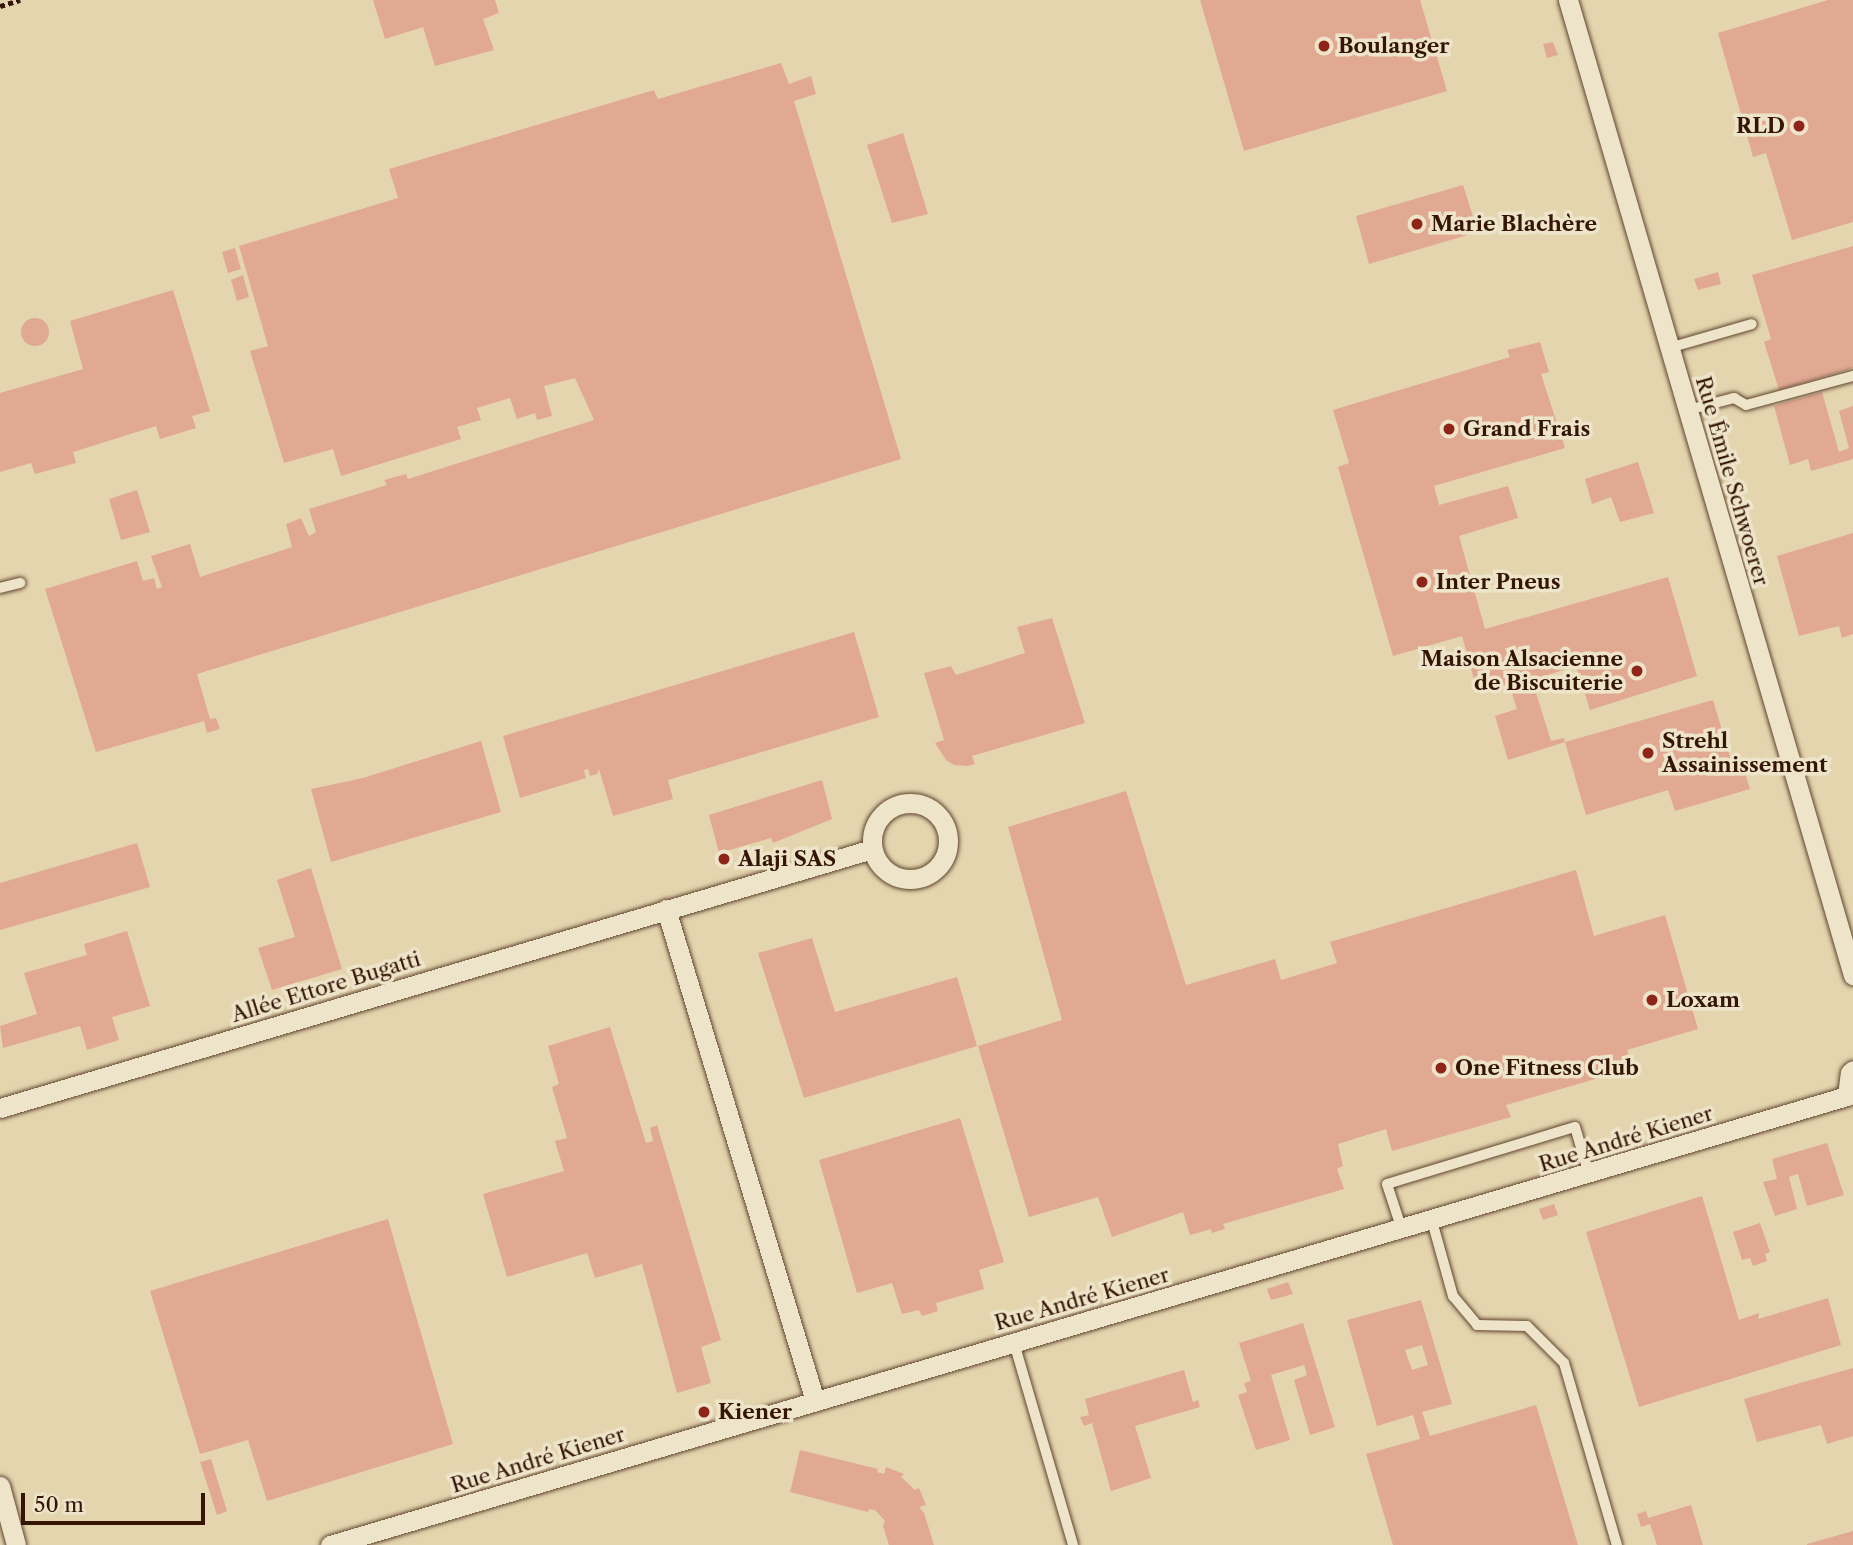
<!DOCTYPE html>
<html>
<head>
<meta charset="utf-8">
<style>
  body { margin:0 }
  #map { position:relative; width:1853px; height:1545px; overflow:hidden; background:#e4d5ae; font-family:"Libre Caslon Text",serif }
  div>[style] { position:absolute }
  [style*='--x'] { left:calc(var(--x)*1px); top:calc(var(--y)*1px); width:calc(var(--w)*1px); rotate:calc(var(--a)*1deg) }
  .building>* { inset:0; background:#e1a992 }
  .round { border-radius:50% }
  .path>* { height:4.5px; margin-top:-2.25px; transform-origin:0; background:repeating-linear-gradient(90deg,#351506 0 5px,transparent 0 8.5px) }
  .roads { filter:drop-shadow(0 0 2px #614530) drop-shadow(0 0 2px #614530) }
  .lane>* { height:10px; margin:-5px; padding:0 5px; transform-origin:5px; border-radius:5px; background:#ede4ca }
  .street>* { height:19px; margin:-9.5px; padding:0 9.5px; transform-origin:9.5px; border-radius:9.5px; background:#ede4ca }
  .street>.ring { margin:-9.5px; padding:0; box-sizing:content-box; background:none; border:19px solid #ede4ca; border-radius:50% }
  .dots>* { width:19px; height:19px; translate:-50% -50%; box-sizing:border-box; border:4px solid #ede4ca; border-radius:50% }
  span { translate:-50% -50%; white-space:nowrap; text-align:center; line-height:1.15; -webkit-text-stroke:7px #ede4ca; paint-order:stroke }
  .poi-label { font-size:21px; color:#351506; font-weight:700 }
  .left { translate:0 -50%; text-align:left }
  .right { translate:-100% -50%; text-align:right }
  .street-label { font-size:21px; color:#351506 }
  .scale { position:absolute; left:21px; top:1493px; width:184px; height:32px; box-sizing:border-box; border:4px solid #351506; border-top:0; padding-left:9px; font-size:21px; line-height:24px; white-space:nowrap; color:#351506; -webkit-text-stroke:5px #ede4ca; paint-order:stroke }
</style>
</head>
<body>
<div id="map">
  <div class="building">
    <i style="clip-path:polygon(373px 0,495px 0,499px 13px,483px 19px,494px 50px,435px 66px,423px 27px,385px 39px)"></i>
    <i style="clip-path:polygon(1200px 0,1420px 0,1447px 91px,1244px 151px)"></i>
    <i style="clip-path:polygon(1828px 0,1853px 0,1853px 222px,1792px 240px,1766px 153px,1753px 157px,1718px 33px)"></i>
    <i style="clip-path:polygon(1553px 42px,1558px 55px,1547px 58px,1543px 44px)"></i>
    <i style="clip-path:polygon(781px 63px,789px 84px,811px 76px,816px 94px,794px 101px,901px 459px,197px 674px,210px 719px,216px 718px,220px 729px,207px 733px,204px 721px,96px 752px,45px 589px,137px 561px,143px 581px,154px 578px,157px 589px,162px 587px,151px 556px,190px 544px,200px 577px,292px 547px,286px 524px,301px 518px,309px 536px,316px 532px,309px 509px,387px 485px,384px 480px,406px 474px,408px 479px,594px 420px,575px 378px,544px 386px,552px 416px,537px 420px,535px 413px,517px 419px,510px 398px,477px 408px,481px 420px,457px 427px,461px 439px,341px 476px,333px 449px,284px 463px,250px 351px,268px 346px,239px 246px,398px 198px,389px 169px,654px 90px,658px 99px)"></i>
    <i style="clip-path:polygon(903px 133px,928px 214px,892px 223px,867px 145px)"></i>
    <i style="clip-path:polygon(1463px 185px,1478px 232px,1369px 264px,1356px 216px)"></i>
    <i style="clip-path:polygon(1853px 246px,1853px 368px,1779px 390px,1764px 342px,1771px 339px,1752px 275px)"></i>
    <i style="clip-path:polygon(235px 248px,241px 269px,228px 273px,222px 252px)"></i>
    <i style="clip-path:polygon(1718px 272px,1721px 284px,1698px 290px,1694px 279px)"></i>
    <i style="clip-path:polygon(243px 275px,249px 297px,237px 301px,231px 280px)"></i>
    <i style="clip-path:polygon(173px 290px,210px 411px,192px 416px,196px 428px,160px 439px,156px 426px,73px 452px,76px 463px,35px 474px,31px 463px,0 472px,0 393px,83px 369px,70px 321px)"></i>
    <i class="round" style="left:21px;top:318px;width:28px;height:28px"></i>
    <i style="clip-path:polygon(1540px 342px,1549px 372px,1541px 374px,1565px 448px,1434px 486px,1439px 505px,1508px 486px,1518px 518px,1459px 536px,1485px 629px,1668px 577px,1697px 676px,1590px 710px,1576px 666px,1532px 680px,1551px 741px,1564px 738px,1565px 742px,1508px 760px,1495px 716px,1517px 709px,1509px 684px,1478px 694px,1462px 636px,1393px 656px,1338px 467px,1349px 463px,1333px 410px,1510px 357px,1507px 350px)"></i>
    <i style="clip-path:polygon(1822px 392px,1839px 452px,1849px 448px,1839px 411px,1853px 406px,1853px 459px,1811px 471px,1808px 459px,1790px 465px,1774px 406px)"></i>
    <i style="clip-path:polygon(1638px 462px,1654px 513px,1620px 522px,1611px 497px,1592px 504px,1585px 479px)"></i>
    <i style="clip-path:polygon(137px 490px,150px 532px,121px 540px,109px 499px)"></i>
    <i style="clip-path:polygon(1853px 533px,1853px 634px,1842px 638px,1839px 626px,1799px 636px,1777px 556px)"></i>
    <i style="clip-path:polygon(1052px 618px,1085px 723px,972px 756px,975px 764px,968px 766px,954px 765px,946px 760px,935px 743px,944px 740px,924px 673px,951px 666px,956px 675px,1025px 653px,1017px 627px)"></i>
    <i style="clip-path:polygon(854px 632px,879px 717px,668px 780px,673px 799px,613px 816px,599px 769px,597px 774px,590px 776px,588px 769px,584px 770px,586px 778px,520px 798px,503px 736px)"></i>
    <i style="clip-path:polygon(1713px 700px,1733px 767px,1742px 763px,1750px 789px,1675px 811px,1668px 790px,1586px 815px,1565px 742px)"></i>
    <i style="clip-path:polygon(481px 741px,501px 812px,331px 862px,311px 789px,363px 778px)"></i>
    <i style="clip-path:polygon(822px 780px,832px 819px,773px 843px,771px 838px,719px 853px,709px 815px)"></i>
    <i style="clip-path:polygon(1126px 791px,1186px 985px,1275px 959px,1281px 980px,1337px 963px,1330px 942px,1576px 870px,1594px 936px,1665px 915px,1698px 1029px,1627px 1050px,1633px 1068px,1506px 1105px,1511px 1117px,1392px 1151px,1386px 1129px,1338px 1144px,1343px 1166px,1337px 1169px,1344px 1189px,1223px 1224px,1225px 1229px,1212px 1233px,1211px 1229px,1190px 1235px,1183px 1212px,1112px 1237px,1098px 1197px,1029px 1217px,978px 1046px,1062px 1020px,1008px 827px)"></i>
    <i style="clip-path:polygon(137px 843px,150px 887px,0 930px,0 883px)"></i>
    <i style="clip-path:polygon(311px 868px,342px 969px,272px 990px,258px 948px,295px 937px,277px 880px)"></i>
    <i style="clip-path:polygon(127px 931px,150px 1006px,112px 1017px,119px 1040px,87px 1050px,80px 1026px,3px 1048px,0 1026px,37px 1014px,24px 973px,87px 955px,84px 944px)"></i>
    <i style="clip-path:polygon(812px 938px,835px 1012px,957px 977px,977px 1046px,804px 1098px,758px 953px)"></i>
    <i style="clip-path:polygon(610px 1027px,646px 1143px,653px 1141px,650px 1128px,657px 1125px,721px 1340px,701px 1347px,711px 1383px,677px 1393px,642px 1264px,595px 1278px,587px 1253px,507px 1277px,483px 1194px,564px 1171px,555px 1141px,567px 1138px,552px 1087px,559px 1084px,548px 1046px)"></i>
    <i style="clip-path:polygon(960px 1118px,1004px 1262px,979px 1270px,984px 1289px,936px 1303px,938px 1311px,922px 1316px,919px 1310px,902px 1314px,892px 1283px,857px 1293px,819px 1160px)"></i>
    <i style="clip-path:polygon(1827px 1143px,1844px 1195px,1807px 1206px,1798px 1174px,1789px 1177px,1797px 1209px,1775px 1216px,1763px 1182px,1777px 1179px,1772px 1159px)"></i>
    <i style="clip-path:polygon(1702px 1196px,1739px 1320px,1759px 1313px,1758px 1319px,1828px 1298px,1841px 1345px,1639px 1407px,1586px 1232px)"></i>
    <i style="clip-path:polygon(1554px 1204px,1558px 1215px,1543px 1220px,1539px 1209px)"></i>
    <i style="clip-path:polygon(388px 1219px,453px 1444px,267px 1501px,248px 1440px,200px 1454px,150px 1291px)"></i>
    <i style="clip-path:polygon(1760px 1223px,1770px 1252px,1765px 1254px,1767px 1261px,1753px 1266px,1750px 1258px,1742px 1260px,1733px 1232px)"></i>
    <i style="clip-path:polygon(1288px 1282px,1293px 1294px,1271px 1300px,1267px 1289px)"></i>
    <i style="clip-path:polygon(evenodd,1421px 1300px,1452px 1404px,1422px 1412px,1430px 1436px,1536px 1405px,1578px 1545px,1393px 1545px,1366px 1454px,1420px 1439px,1413px 1415px,1377px 1426px,1347px 1320px,1421px 1300px,1422px 1345px,1428px 1365px,1412px 1370px,1405px 1350px,1422px 1345px)"></i>
    <i style="clip-path:polygon(1303px 1323px,1335px 1427px,1310px 1435px,1294px 1380px,1307px 1375px,1304px 1365px,1271px 1375px,1290px 1440px,1256px 1450px,1238px 1395px,1247px 1392px,1244px 1383px,1251px 1381px,1239px 1343px)"></i>
    <i style="clip-path:polygon(1853px 1368px,1853px 1436px,1827px 1444px,1821px 1425px,1757px 1442px,1744px 1399px)"></i>
    <i style="clip-path:polygon(1184px 1370px,1193px 1402px,1198px 1400px,1200px 1407px,1135px 1426px,1151px 1478px,1111px 1491px,1092px 1423px,1084px 1426px,1080px 1417px,1089px 1415px,1085px 1399px)"></i>
    <i style="clip-path:polygon(800px 1450px,878px 1469px,877px 1472px,884px 1474px,886px 1467px,904px 1474px,901px 1477px,915px 1490px,919px 1488px,922px 1495px,926px 1505px,919px 1507px,924px 1513px,934px 1545px,889px 1545px,883px 1526px,885px 1521px,875px 1510px,869px 1509px,868px 1512px,790px 1492px)"></i>
    <i style="clip-path:polygon(211px 1459px,227px 1511px,217px 1515px,200px 1462px)"></i>
    <i style="clip-path:polygon(1691px 1505px,1703px 1545px,1657px 1545px,1650px 1524px,1641px 1527px,1637px 1514px,1646px 1511px,1648px 1518px)"></i>
    <i style="clip-path:polygon(1853px 1531px,1853px 1545px,1807px 1545px,1807px 1544px)"></i>
  </div>
  <div class="path">
    <i style="--x:0;--y:6;--w:21;--a:-17"></i>
  </div>
  <div class="roads">
    <div class="lane">
      <i style="--x:1669;--y:348;--w:86;--a:-16.1"></i>
      <i style="--x:1688;--y:410;--w:48;--a:-14.6"></i>
      <i style="--x:1734;--y:398;--w:14;--a:30"></i>
      <i style="--x:1746;--y:405;--w:111;--a:-15.2"></i>
      <i style="--x:0;--y:588;--w:21;--a:-14"></i>
      <i style="--x:1432;--y:1221;--w:78;--a:74.4"></i>
      <i style="--x:1453;--y:1296;--w:38;--a:50"></i>
      <i style="--x:1477;--y:1325;--w:50;--a:1.1"></i>
      <i style="--x:1527;--y:1326;--w:52;--a:45"></i>
      <i style="--x:1564;--y:1363;--w:190;--a:73.8"></i>
      <i style="--x:1402;--y:1230;--w:48;--a:-108.1"></i>
      <i style="--x:1387;--y:1184;--w:196;--a:-16.9"></i>
      <i style="--x:1575;--y:1127;--w:49;--a:73.4"></i>
      <i style="--x:1014;--y:1343;--w:210;--a:73.7"></i>
    </div>
    <div class="street">
      <i style="--x:1568;--y:0;--w:1016;--a:73.71"></i>
      <i class="ring" style="left:872px;top:803px;width:57px;height:57px"></i>
      <i style="--x:666;--y:909;--w:514;--a:73.15"></i>
      <i style="--x:1847;--y:1096;--w:23;--a:-83"></i>
      <i style="--x:1850;--y:1073;--w:4;--a:-45"></i>
      <i style="--x:0;--y:1108;--w:910;--a:-16.54"></i>
      <i style="--x:0;--y:1486;--w:61;--a:74.8"></i>
      <i style="--x:330;--y:1545;--w:1582;--a:-16.49"></i>
    </div>
  </div>
  <div class="dots">
    <i style="left:1324px;top:46px;background:#8f2418"></i>
    <i style="left:1799px;top:126px;background:#8f2418"></i>
    <i style="left:1417px;top:224px;background:#8f2418"></i>
    <i style="left:1449px;top:429px;background:#8f2418"></i>
    <i style="left:1422px;top:582px;background:#8f2418"></i>
    <i style="left:1637px;top:671px;background:#8f2418"></i>
    <i style="left:1648px;top:753px;background:#8f2418"></i>
    <i style="left:724px;top:859px;background:#8f2418"></i>
    <i style="left:1652px;top:1000px;background:#8f2418"></i>
    <i style="left:1441px;top:1068px;background:#8f2418"></i>
    <i style="left:704px;top:1412px;background:#8f2418"></i>
  </div>
  <div class="poi-label">
    <span class="left" style="left:1338px;top:46px">Boulanger</span>
    <span class="right" style="left:1785px;top:126px">RLD</span>
    <span class="left" style="left:1431px;top:224px">Marie Blachère</span>
    <span class="left" style="left:1463px;top:429px">Grand Frais</span>
    <span class="left" style="left:1436px;top:582px">Inter Pneus</span>
    <span class="right" style="left:1623px;top:671px">Maison Alsacienne<br>de Biscuiterie</span>
    <span class="left" style="left:1662px;top:753px">Strehl<br>Assainissement</span>
    <span class="left" style="left:738px;top:859px">Alaji SAS</span>
    <span class="left" style="left:1666px;top:1000px">Loxam</span>
    <span class="left" style="left:1455px;top:1068px">One Fitness Club</span>
    <span class="left" style="left:718px;top:1412px">Kiener</span>
  </div>
  <div class="street-label">
    <span style="left:1732px;top:481px;rotate:74deg">Rue Émile Schwoerer</span>
    <span style="left:326px;top:987px;rotate:-17deg">Allée Ettore Bugatti</span>
    <span style="left:1626px;top:1139px;rotate:-17deg">Rue André Kiener</span>
    <span style="left:1082px;top:1299px;rotate:-16deg">Rue André Kiener</span>
    <span style="left:538px;top:1460px;rotate:-17deg">Rue André Kiener</span>
  </div>
  <div class="scale">50 m</div>
</div>
</body>
</html>
